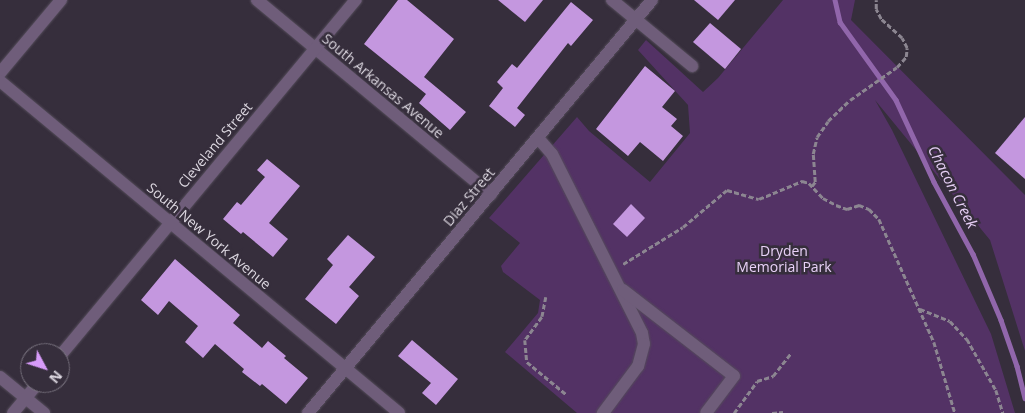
<!DOCTYPE html>
<html>
<head>
<meta charset="utf-8">
<style>
  body { margin:0 }
  #map { position:relative; width:1025px; height:413px; overflow:hidden; background:#362e3c; font-family:"Open Sans",sans-serif }
  div>[style] { position:absolute }
  [style*='--x'] { left:calc(var(--x)*1px); top:calc(var(--y)*1px); width:calc(var(--w)*1px); rotate:calc(var(--a)*1deg) }
  .green>* { inset:0; background:#533265 }
  .stream>* { height:4.5px; margin:-2.25px; padding:0 2.25px; transform-origin:2.25px; border-radius:2.25px; background:#9166ab }
  .building>* { inset:0; background:#c497df }
  .path>* { height:2.5px; margin-top:-1.25px; transform-origin:0; background:repeating-linear-gradient(90deg,#8c8691 0 5px,transparent 0 7.5px) }
  .roads { filter:drop-shadow(0 0 1px #544c5a) drop-shadow(0 0 1px #544c5a) }
  .minor>* { height:12px; margin:-6px; padding:0 6px; transform-origin:6px; border-radius:6px; background:#6f5d7a }
  span { translate:-50% -50%; white-space:nowrap; text-align:center; line-height:1.15; -webkit-text-stroke:5px #362e3c; paint-order:stroke }
  .street-label { font-size:14px; color:#dcd7e0 }
  .park-label { font-size:14px; color:#e8d1f7 }
  .water-label { font-size:15px; color:#e4cdf3; font-style:italic }
  .north { position:absolute; left:20px; top:343px; width:50px; height:50px; box-sizing:border-box; background:#362e3c; border:1px solid #78727e; border-radius:50%; rotate:130deg; font-size:14px; font-weight:700; line-height:20px; text-align:center; color:#dcd7e0 }
  .north::after { content:''; display:block; margin:auto; width:18px; height:22px; background:#d79bf9; clip-path:polygon(50% 0,100% 100%,50% 72%,0 100%) }
</style>
</head>
<body>
<div id="map">
  <div class="green">
    <i style="clip-path:polygon(783px 0,855px 0,851px 20px,1025px 195px,1025px 351px,990px 240px,875px 100px,892px 130px,991px 334px,1015px 413px,577px 413px,505px 352px,538px 313px,540px 300px,503px 272px,501px 266px,520px 243px,489px 218px,577px 117px,589px 131px,650px 182px,690px 133px,688px 105px,638px 50px,646px 40px,703px 92px,718px 78px)"></i>
  </div>
  <div class="stream">
    <i style="--x:835;--y:0;--w:23;--a:77"></i>
    <i style="--x:840;--y:22;--w:96;--a:54.3"></i>
    <i style="--x:896;--y:100;--w:90;--a:65.1"></i>
    <i style="--x:934;--y:182;--w:82;--a:61.6"></i>
    <i style="--x:973;--y:254;--w:72;--a:67"></i>
    <i style="--x:1001;--y:320;--w:49;--a:70.8"></i>
    <i style="--x:1017;--y:366;--w:33;--a:76"></i>
  </div>
  <div class="building">
    <i style="clip-path:polygon(398px 0,407px 0,454px 39px,424px 77px,466px 112px,450px 130px,419px 103px,426px 94px,364px 44px)"></i>
    <i style="clip-path:polygon(498px 0,543px 0,525px 22px)"></i>
    <i style="clip-path:polygon(694px 0,735px 0,718px 20px)"></i>
    <i style="clip-path:polygon(571px 2px,593px 20px,571px 46px,568px 43px,517px 108px,525px 115px,515px 127px,489px 106px,503px 88px,497px 82px,512px 64px,517px 68px)"></i>
    <i style="clip-path:polygon(710px 23px,741px 49px,725px 69px,693px 42px)"></i>
    <i style="clip-path:polygon(645px 66px,675px 91px,662px 107px,677px 119px,671px 126px,683px 136px,663px 161px,640px 142px,628px 156px,596px 129px)"></i>
    <i style="clip-path:polygon(1025px 117px,1025px 179px,995px 153px)"></i>
    <i style="clip-path:polygon(267px 159px,300px 186px,269px 223px,288px 239px,273px 257px,243px 232px,241px 234px,223px 219px,237px 202px,241px 205px,265px 177px,257px 170px)"></i>
    <i style="clip-path:polygon(631px 204px,645px 218px,627px 237px,613px 224px)"></i>
    <i style="clip-path:polygon(348px 235px,375px 257px,349px 287px,359px 296px,336px 324px,305px 299px,333px 265px,327px 259px)"></i>
    <i style="clip-path:polygon(175px 259px,240px 315px,233px 323px,262px 348px,268px 341px,286px 356px,284px 358px,308px 378px,286px 404px,262px 384px,260px 386px,242px 372px,244px 369px,215px 344px,203px 358px,185px 342px,198px 326px,169px 301px,158px 315px,141px 300px)"></i>
    <i style="clip-path:polygon(412px 340px,458px 379px,436px 405px,422px 393px,431px 383px,398px 356px)"></i>
  </div>
  <div class="path">
    <i style="--x:812;--y:186;--w:5;--a:-53"></i>
    <i style="--x:815;--y:182;--w:28;--a:-94"></i>
    <i style="--x:813;--y:154;--w:17;--a:-77"></i>
    <i style="--x:817;--y:137;--w:19;--a:-55"></i>
    <i style="--x:828;--y:121;--w:30;--a:-44"></i>
    <i style="--x:850;--y:100;--w:57;--a:-35.1"></i>
    <i style="--x:897;--y:67;--w:13;--a:-48"></i>
    <i style="--x:906;--y:57;--w:9;--a:-84"></i>
    <i style="--x:907;--y:48;--w:11;--a:-117"></i>
    <i style="--x:902;--y:38;--w:28;--a:-138"></i>
    <i style="--x:881;--y:19;--w:11;--a:-117"></i>
    <i style="--x:876;--y:9;--w:9;--a:-90"></i>
    <i style="--x:623;--y:264;--w:70;--a:-31.7"></i>
    <i style="--x:683;--y:227;--w:57;--a:-40.1"></i>
    <i style="--x:727;--y:190;--w:33;--a:16"></i>
    <i style="--x:759;--y:199;--w:47;--a:-22.7"></i>
    <i style="--x:802;--y:181;--w:7;--a:16"></i>
    <i style="--x:809;--y:183;--w:21;--a:47"></i>
    <i style="--x:823;--y:198;--w:15;--a:28"></i>
    <i style="--x:836;--y:205;--w:12;--a:20"></i>
    <i style="--x:847;--y:209;--w:13;--a:-18"></i>
    <i style="--x:859;--y:205;--w:11;--a:22"></i>
    <i style="--x:869;--y:209;--w:14;--a:45"></i>
    <i style="--x:879;--y:219;--w:135;--a:65.9"></i>
    <i style="--x:934;--y:342;--w:74;--a:73.5"></i>
    <i style="--x:546;--y:297;--w:20;--a:101"></i>
    <i style="--x:542;--y:317;--w:29;--a:126"></i>
    <i style="--x:525;--y:340;--w:22;--a:85"></i>
    <i style="--x:527;--y:362;--w:52;--a:39.5"></i>
    <i style="--x:920;--y:309;--w:32;--a:22"></i>
    <i style="--x:950;--y:321;--w:25;--a:47"></i>
    <i style="--x:967;--y:339;--w:59;--a:60.4"></i>
    <i style="--x:996;--y:390;--w:24;--a:73"></i>
    <i style="--x:734;--y:413;--w:39;--a:-54"></i>
    <i style="--x:757;--y:381;--w:17;--a:-17"></i>
    <i style="--x:773;--y:376;--w:28;--a:-52"></i>
    <i style="--x:772;--y:413;--w:11;--a:-5"></i>
  </div>
  <div class="roads">
    <div class="minor">
      <i style="--x:257;--y:0;--w:304;--a:39.7"></i>
      <i style="--x:612;--y:0;--w:104;--a:39.5"></i>
      <i style="--x:0;--y:73;--w:95;--a:-50.1"></i>
      <i style="--x:0;--y:81;--w:519;--a:39.76"></i>
      <i style="--x:538;--y:138;--w:21;--a:49"></i>
      <i style="--x:552;--y:154;--w:200;--a:63.3"></i>
      <i style="--x:642;--y:333;--w:11;--a:80"></i>
      <i style="--x:644;--y:344;--w:23;--a:105"></i>
      <i style="--x:638;--y:366;--w:59;--a:126.7"></i>
      <i style="--x:623;--y:290;--w:140;--a:37.8"></i>
      <i style="--x:734;--y:376;--w:46;--a:127.1"></i>
      <i style="--x:60;--y:356;--w:463;--a:-50.3"></i>
      <i style="--x:0;--y:377;--w:57;--a:39.3"></i>
      <i style="--x:13;--y:413;--w:39;--a:-50"></i>
      <i style="--x:308;--y:413;--w:537;--a:-50.21"></i>
    </div>
  </div>
  <div class="street-label">
    <span style="left:383px;top:86px;rotate:40deg">South Arkansas Avenue</span>
    <span style="left:215px;top:145px;rotate:-50deg">Cleveland Street</span>
    <span style="left:469px;top:197px;rotate:-50deg">Diaz Street</span>
    <span style="left:209px;top:236px;rotate:40deg">South New York Avenue</span>
  </div>
  <div class="park-label">
    <span style="left:784px;top:259px">Dryden<br>Memorial Park</span>
  </div>
  <div class="water-label">
    <span style="left:953px;top:187px;rotate:63deg">Chacon Creek</span>
  </div>
  <div class="north">N</div>
</div>
</body>
</html>
